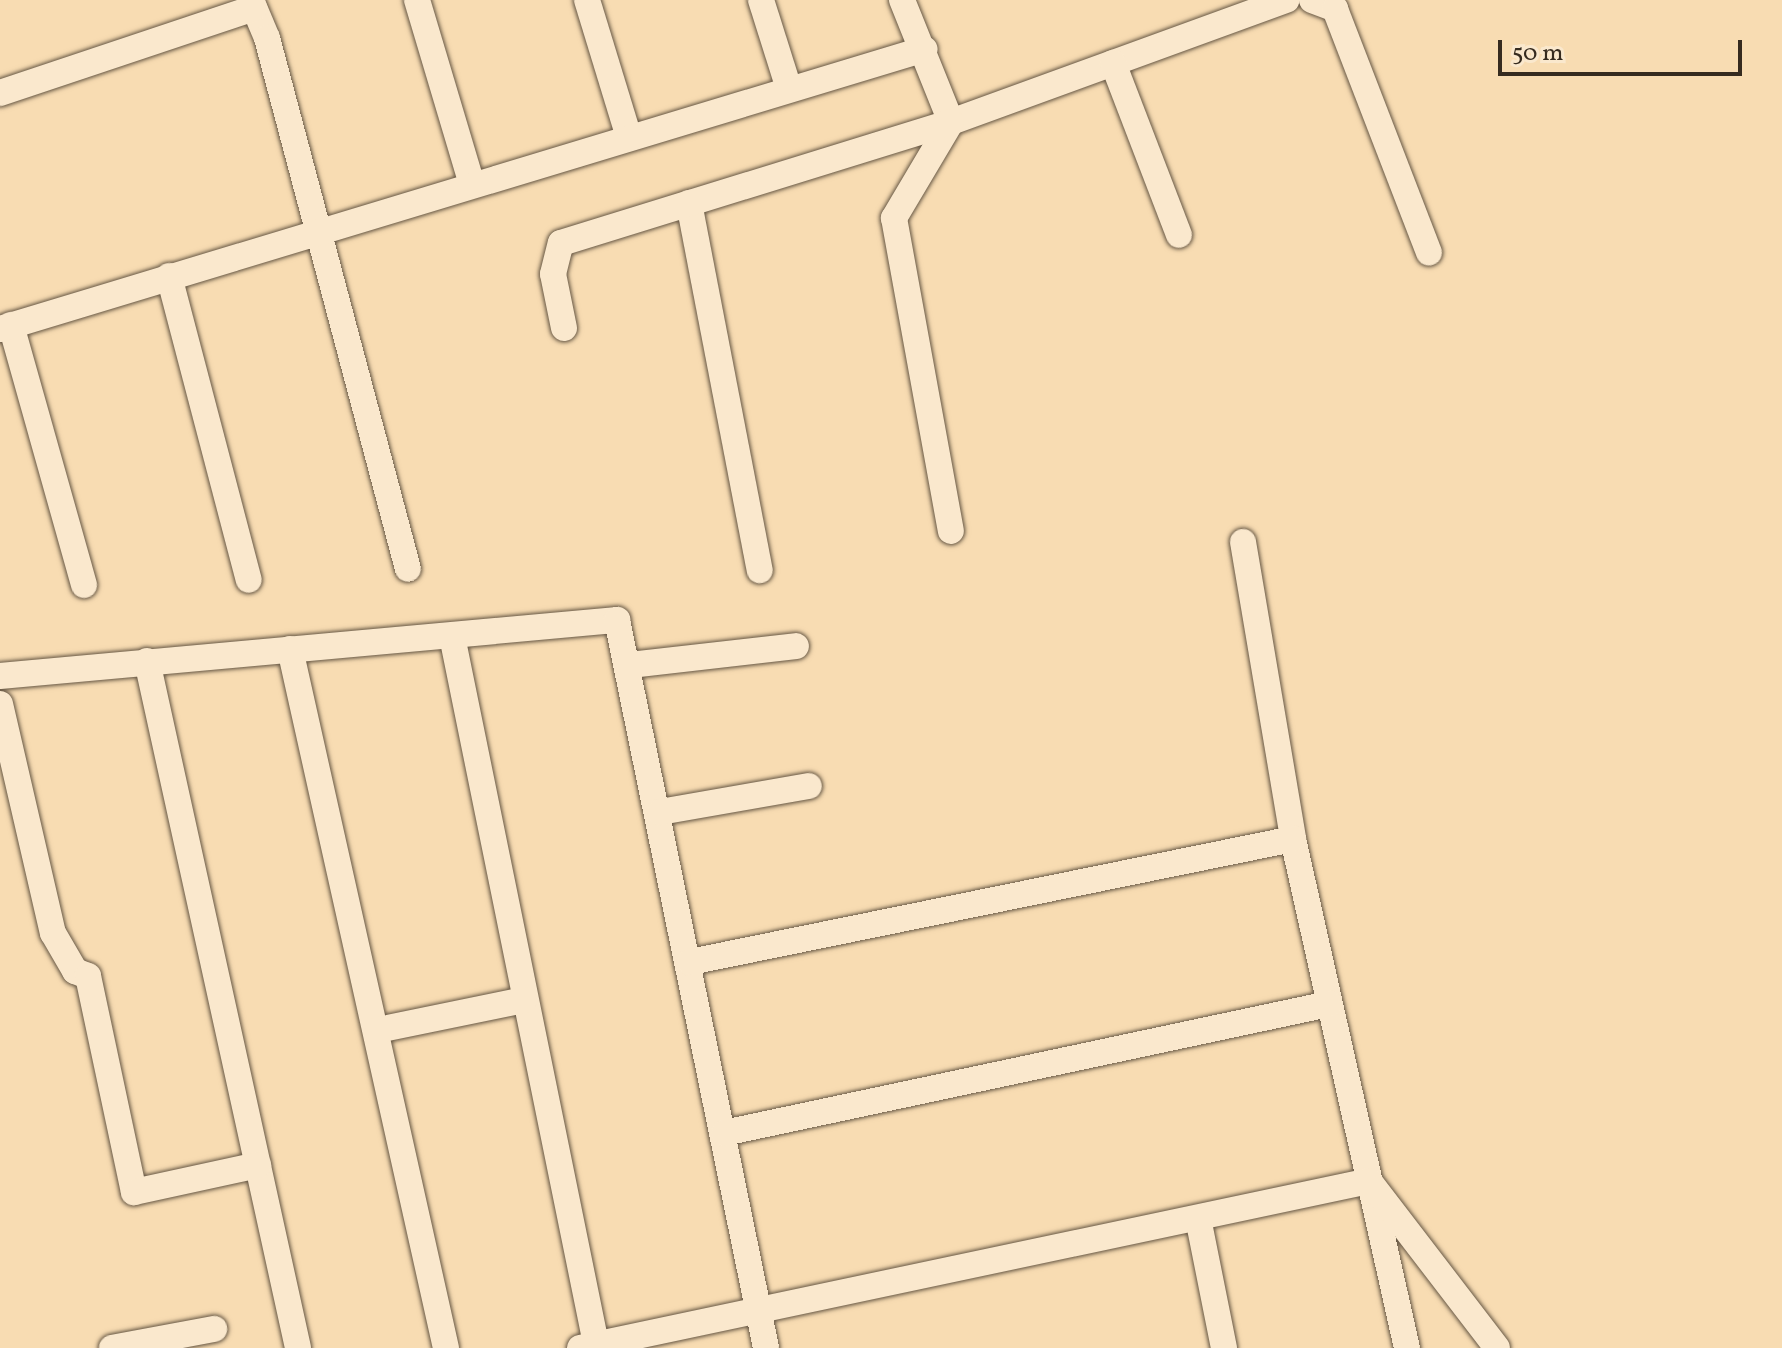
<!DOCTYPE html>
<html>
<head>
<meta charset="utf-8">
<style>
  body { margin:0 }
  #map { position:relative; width:1782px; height:1348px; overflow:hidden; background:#f8dcb2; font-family:Vollkorn,serif }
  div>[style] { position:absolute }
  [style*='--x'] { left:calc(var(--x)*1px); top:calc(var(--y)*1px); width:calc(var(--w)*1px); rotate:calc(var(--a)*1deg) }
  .roads { filter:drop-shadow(0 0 2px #665744) drop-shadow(0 0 2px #665744) }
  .minor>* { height:26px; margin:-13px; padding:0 13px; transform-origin:13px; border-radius:13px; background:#fae8cd }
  span { translate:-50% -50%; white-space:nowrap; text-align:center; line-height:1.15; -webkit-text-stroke:6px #fae8cd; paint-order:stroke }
  .scale { position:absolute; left:1498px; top:40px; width:244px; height:36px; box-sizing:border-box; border:4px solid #362b1f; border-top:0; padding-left:10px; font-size:24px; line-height:28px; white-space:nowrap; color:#362b1f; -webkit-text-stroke:6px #fae8cd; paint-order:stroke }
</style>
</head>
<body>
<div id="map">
  <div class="roads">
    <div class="minor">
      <i style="--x:251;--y:0;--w:41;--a:67.2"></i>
      <i style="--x:267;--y:38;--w:549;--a:75.13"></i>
      <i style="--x:417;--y:0;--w:192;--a:73.4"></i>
      <i style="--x:587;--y:0;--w:143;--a:73"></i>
      <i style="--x:761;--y:0;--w:93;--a:72.5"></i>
      <i style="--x:902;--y:0;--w:131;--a:68.1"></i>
      <i style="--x:951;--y:122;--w:357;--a:-20"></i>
      <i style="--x:1312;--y:0;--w:25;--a:21"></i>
      <i style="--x:1335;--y:9;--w:261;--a:68.9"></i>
      <i style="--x:1113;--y:63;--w:184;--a:69"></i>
      <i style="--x:0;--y:93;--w:268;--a:-18.5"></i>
      <i style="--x:951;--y:122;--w:112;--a:120.7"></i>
      <i style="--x:894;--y:218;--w:318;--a:79.7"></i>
      <i style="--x:689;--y:203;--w:374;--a:79.1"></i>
      <i style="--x:169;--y:276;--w:314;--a:75.3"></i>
      <i style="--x:11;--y:325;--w:270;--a:74.3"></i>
      <i style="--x:564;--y:328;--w:55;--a:-101.5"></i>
      <i style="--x:553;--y:274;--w:32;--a:-76"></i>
      <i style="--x:561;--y:243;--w:408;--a:-17.2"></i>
      <i style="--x:0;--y:329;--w:966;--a:-16.84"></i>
      <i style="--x:1243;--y:542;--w:301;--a:80.4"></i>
      <i style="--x:1293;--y:839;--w:522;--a:77.38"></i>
      <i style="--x:452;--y:636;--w:722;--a:78.5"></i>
      <i style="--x:290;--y:649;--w:716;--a:77.42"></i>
      <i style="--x:147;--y:661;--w:703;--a:77.6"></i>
      <i style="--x:630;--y:665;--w:167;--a:-6.5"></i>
      <i style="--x:0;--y:676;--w:620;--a:-5.19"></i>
      <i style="--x:617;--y:620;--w:743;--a:78.43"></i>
      <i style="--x:0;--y:704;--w:235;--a:77"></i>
      <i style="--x:53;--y:933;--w:44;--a:59.9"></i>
      <i style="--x:75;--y:971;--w:14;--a:21"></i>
      <i style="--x:88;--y:976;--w:221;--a:78"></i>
      <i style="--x:134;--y:1192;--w:127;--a:-12.3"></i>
      <i style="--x:660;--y:812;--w:151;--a:-9.9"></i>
      <i style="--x:690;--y:962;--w:615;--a:-11.53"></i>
      <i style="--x:378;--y:1030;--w:149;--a:-11.6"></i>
      <i style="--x:724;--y:1133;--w:619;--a:-12.04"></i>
      <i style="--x:1198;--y:1218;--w:133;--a:78.7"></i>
      <i style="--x:112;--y:1348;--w:104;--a:-10.6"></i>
      <i style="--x:580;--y:1348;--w:806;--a:-11.95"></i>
      <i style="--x:1369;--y:1181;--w:210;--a:52.5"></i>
    </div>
  </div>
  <div class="scale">50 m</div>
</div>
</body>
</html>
